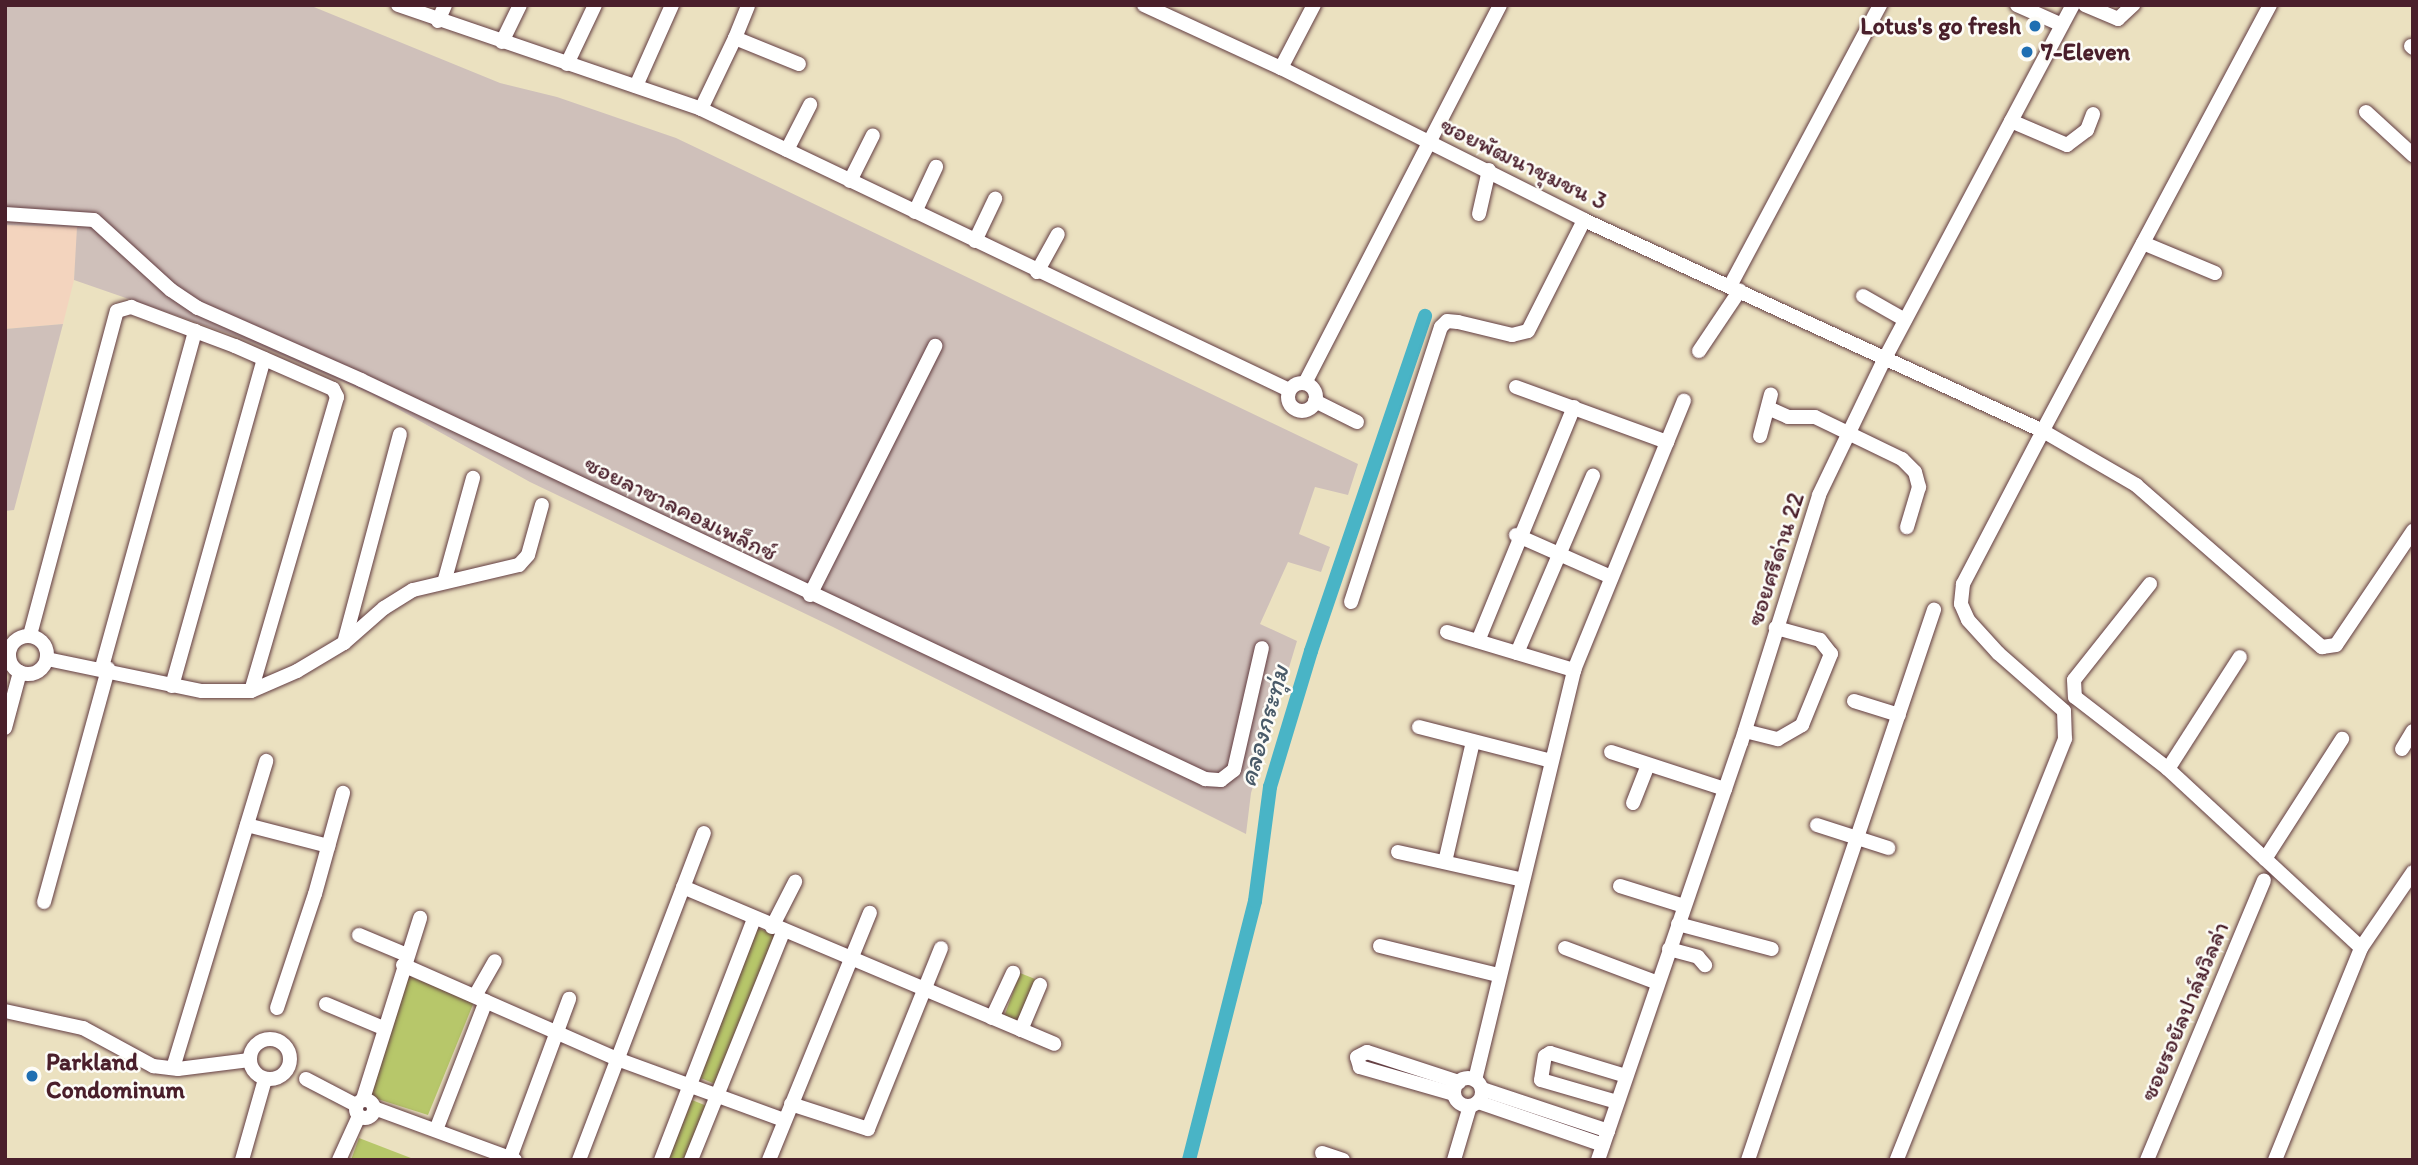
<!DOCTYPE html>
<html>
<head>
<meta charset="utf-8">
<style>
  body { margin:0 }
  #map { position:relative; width:2418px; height:1165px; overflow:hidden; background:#ebe1c0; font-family:Itim,"Playpen Sans Thai",sans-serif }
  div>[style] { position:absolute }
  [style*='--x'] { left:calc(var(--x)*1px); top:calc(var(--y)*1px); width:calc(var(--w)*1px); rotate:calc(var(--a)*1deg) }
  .built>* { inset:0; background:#f3d4be }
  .industrial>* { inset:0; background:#cfc0ba }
  .green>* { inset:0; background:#b7c76a }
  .canal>* { height:14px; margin:-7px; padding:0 7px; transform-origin:7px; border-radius:7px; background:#49b4c6 }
  .roads { filter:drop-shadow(0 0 2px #623c41) drop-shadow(0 0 2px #623c41) }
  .minor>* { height:14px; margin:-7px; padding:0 7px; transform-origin:7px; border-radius:7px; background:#fff }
  .minor>.ring { margin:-7px; padding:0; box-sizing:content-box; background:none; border:14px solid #fff; border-radius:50% }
  .dots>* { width:19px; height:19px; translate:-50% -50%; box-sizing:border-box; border:4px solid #fdfcf7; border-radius:50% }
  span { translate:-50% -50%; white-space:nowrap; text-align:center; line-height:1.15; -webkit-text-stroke:5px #fdfcf7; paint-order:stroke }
  .poi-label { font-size:24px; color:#4a1f2b; font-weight:700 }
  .right { translate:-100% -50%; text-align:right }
  .left { translate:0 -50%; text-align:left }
  .street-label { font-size:24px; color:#4a1f2b }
  .water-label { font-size:26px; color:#4a5b69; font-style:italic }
  .frame { position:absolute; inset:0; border:7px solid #4a1f2b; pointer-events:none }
</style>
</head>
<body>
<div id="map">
  <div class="built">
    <i style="clip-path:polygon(5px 225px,78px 227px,74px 280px,63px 324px,5px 329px)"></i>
  </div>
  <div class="industrial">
    <i style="clip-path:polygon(5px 5px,309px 5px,500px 83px,557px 97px,676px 138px,1358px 464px,1348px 495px,1315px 487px,1299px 534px,1330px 547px,1321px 572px,1288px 562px,1260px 624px,1297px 641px,1251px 793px,1246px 834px,833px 627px,530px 482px,371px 394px,247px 340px,74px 280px,77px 227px,5px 225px)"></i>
    <i style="clip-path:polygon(63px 324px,14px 510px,5px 511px,5px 329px)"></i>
  </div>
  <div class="green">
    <i style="clip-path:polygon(755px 927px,775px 935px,718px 1085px,698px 1077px)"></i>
    <i style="clip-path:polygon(1020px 973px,1035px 979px,1018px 1023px,1004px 1017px)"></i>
    <i style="clip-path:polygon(406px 975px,474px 1002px,428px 1115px,371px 1097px)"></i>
    <i style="clip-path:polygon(692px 1100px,707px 1106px,686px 1160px,668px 1160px)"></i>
    <i style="clip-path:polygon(359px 1138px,416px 1160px,351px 1160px)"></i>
  </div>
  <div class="canal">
    <i style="--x:1189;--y:1160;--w:267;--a:-75.7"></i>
    <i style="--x:1255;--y:901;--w:115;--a:-82.5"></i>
    <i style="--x:1270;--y:787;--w:142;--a:-73.2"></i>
    <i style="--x:1311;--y:651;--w:354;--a:-71.2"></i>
  </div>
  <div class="roads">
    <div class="minor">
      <i style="--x:398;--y:5;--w:320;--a:18.9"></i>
      <i style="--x:701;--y:109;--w:652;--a:25.54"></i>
      <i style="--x:1144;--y:5;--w:151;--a:24.7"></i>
      <i style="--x:1281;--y:68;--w:339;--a:26.6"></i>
      <i style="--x:1584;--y:220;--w:505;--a:24.69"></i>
      <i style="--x:2043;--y:431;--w:173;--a:117.6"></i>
      <i style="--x:1963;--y:584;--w:20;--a:96"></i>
      <i style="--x:1961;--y:604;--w:17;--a:66"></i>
      <i style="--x:1968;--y:620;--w:45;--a:47.7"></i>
      <i style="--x:1998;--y:653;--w:88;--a:41.3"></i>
      <i style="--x:2064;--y:711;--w:28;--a:88"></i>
      <i style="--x:2065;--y:739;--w:453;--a:111.8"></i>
      <i style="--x:2017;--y:5;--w:49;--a:24"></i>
      <i style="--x:2085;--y:5;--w:36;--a:23"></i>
      <i style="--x:2118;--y:19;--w:21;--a:-43"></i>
      <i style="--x:2270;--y:5;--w:483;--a:118.1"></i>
      <i style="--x:2043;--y:431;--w:108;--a:30.1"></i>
      <i style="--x:2136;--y:485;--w:247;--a:41.1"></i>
      <i style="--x:2322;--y:647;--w:14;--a:-8"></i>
      <i style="--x:2336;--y:645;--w:138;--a:-56"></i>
      <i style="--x:438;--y:21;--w:17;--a:-66"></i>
      <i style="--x:735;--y:38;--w:35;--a:-68"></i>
      <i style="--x:502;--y:42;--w:41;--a:-64.1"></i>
      <i style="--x:2411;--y:46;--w:3;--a:45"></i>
      <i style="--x:567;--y:64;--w:65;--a:-64.6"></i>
      <i style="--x:1281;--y:68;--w:71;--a:-62.4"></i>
      <i style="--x:636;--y:86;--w:89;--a:-66"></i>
      <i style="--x:701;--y:109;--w:79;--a:-64.4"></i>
      <i style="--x:735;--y:38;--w:69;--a:22.1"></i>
      <i style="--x:2366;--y:112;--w:64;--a:42.5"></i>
      <i style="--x:2011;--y:121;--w:61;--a:23.2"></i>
      <i style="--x:2067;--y:145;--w:25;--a:-37"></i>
      <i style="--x:2087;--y:130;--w:17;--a:-69"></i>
      <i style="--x:787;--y:150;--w:51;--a:-62.9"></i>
      <i style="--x:850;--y:181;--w:51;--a:-63.4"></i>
      <i style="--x:915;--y:212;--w:50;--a:-65"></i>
      <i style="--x:5;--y:214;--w:89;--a:3.9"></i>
      <i style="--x:94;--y:220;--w:104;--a:42.3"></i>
      <i style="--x:171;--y:290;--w:32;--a:34"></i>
      <i style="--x:198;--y:308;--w:178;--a:23.8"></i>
      <i style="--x:361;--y:380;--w:934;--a:25.3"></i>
      <i style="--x:1205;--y:779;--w:16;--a:4"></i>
      <i style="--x:1221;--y:780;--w:16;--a:-38"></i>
      <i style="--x:1234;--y:770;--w:125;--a:-77.1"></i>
      <i style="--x:1479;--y:214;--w:45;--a:-77.2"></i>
      <i style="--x:975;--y:241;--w:47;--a:-64.5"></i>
      <i style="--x:2143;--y:243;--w:78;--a:22.6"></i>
      <i style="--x:1037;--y:272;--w:43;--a:-61.1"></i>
      <i style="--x:1730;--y:286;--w:319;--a:-61.9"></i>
      <i style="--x:1863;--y:296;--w:48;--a:29.7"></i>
      <i style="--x:1699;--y:351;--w:73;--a:-56.1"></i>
      <i style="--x:1305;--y:383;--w:425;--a:-62.7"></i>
      <i class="ring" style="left:1288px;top:383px;width:14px;height:14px"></i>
      <i style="--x:1516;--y:387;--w:161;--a:20"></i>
      <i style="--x:1315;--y:401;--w:47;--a:26.6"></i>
      <i style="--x:1768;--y:408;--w:22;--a:24"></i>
      <i style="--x:1788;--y:417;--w:27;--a:0"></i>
      <i style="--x:1815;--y:417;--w:97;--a:25.8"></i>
      <i style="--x:1902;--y:459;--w:18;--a:45"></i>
      <i style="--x:1915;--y:472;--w:16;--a:75"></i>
      <i style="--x:1919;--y:487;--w:42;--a:106.7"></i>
      <i style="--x:1760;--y:436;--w:43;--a:-75.3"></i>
      <i style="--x:1516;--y:535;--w:104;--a:23.9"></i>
      <i style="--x:445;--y:579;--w:105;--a:-74.5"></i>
      <i style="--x:2150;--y:584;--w:122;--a:128.4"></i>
      <i style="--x:2074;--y:680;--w:17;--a:87"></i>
      <i style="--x:2075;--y:697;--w:118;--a:37.7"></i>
      <i style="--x:2168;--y:769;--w:263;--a:42.8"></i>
      <i style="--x:810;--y:595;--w:279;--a:-63.3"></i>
      <i style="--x:1351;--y:602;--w:289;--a:-71.9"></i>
      <i style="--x:1441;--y:327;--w:8;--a:-45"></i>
      <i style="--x:1447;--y:321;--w:11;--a:5"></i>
      <i style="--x:1458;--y:322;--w:56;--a:13.5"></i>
      <i style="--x:1512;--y:335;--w:16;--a:-14"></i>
      <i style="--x:1528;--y:331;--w:124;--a:-63.2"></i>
      <i style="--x:1447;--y:632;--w:133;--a:16.7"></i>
      <i style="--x:30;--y:635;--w:335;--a:-75"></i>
      <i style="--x:117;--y:311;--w:15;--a:-16"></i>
      <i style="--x:131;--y:307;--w:111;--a:20.6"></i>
      <i style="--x:235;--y:346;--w:107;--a:23.7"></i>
      <i style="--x:333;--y:389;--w:9;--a:63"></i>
      <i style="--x:337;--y:397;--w:306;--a:106.3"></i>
      <i class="ring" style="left:9px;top:636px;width:24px;height:24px"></i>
      <i style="--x:1478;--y:641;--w:253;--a:-67.7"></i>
      <i style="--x:344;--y:643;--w:216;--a:-75"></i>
      <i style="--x:1517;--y:653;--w:193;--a:-66.8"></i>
      <i style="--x:47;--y:659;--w:158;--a:11.7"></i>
      <i style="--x:202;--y:691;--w:49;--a:0"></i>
      <i style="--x:251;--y:691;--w:50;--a:-23.5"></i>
      <i style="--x:297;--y:671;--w:55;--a:-30.8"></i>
      <i style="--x:344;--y:643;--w:53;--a:-41.2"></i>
      <i style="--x:384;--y:608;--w:34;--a:-32"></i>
      <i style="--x:413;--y:590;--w:109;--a:-13.3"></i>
      <i style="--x:519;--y:565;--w:13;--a:-48"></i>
      <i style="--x:528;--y:555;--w:52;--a:-74.4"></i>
      <i style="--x:102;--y:667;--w:349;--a:-74.5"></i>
      <i style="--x:172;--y:686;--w:340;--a:-74.3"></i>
      <i style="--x:1854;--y:701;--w:47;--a:17.3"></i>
      <i style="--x:1419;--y:727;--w:136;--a:14.4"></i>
      <i style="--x:5;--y:728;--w:58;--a:-75"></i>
      <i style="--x:1745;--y:731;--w:34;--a:14"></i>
      <i style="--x:1778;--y:739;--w:28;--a:-30"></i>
      <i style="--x:1802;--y:725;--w:77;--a:-67.8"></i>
      <i style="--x:1831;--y:654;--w:18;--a:-128"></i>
      <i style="--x:1820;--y:640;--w:46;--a:-164.7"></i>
      <i style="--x:2402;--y:749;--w:21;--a:-59"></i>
      <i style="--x:1611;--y:752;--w:120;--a:18"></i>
      <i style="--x:2168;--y:769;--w:133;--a:-57.3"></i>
      <i style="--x:1633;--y:803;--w:41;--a:-68.5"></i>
      <i style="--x:247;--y:825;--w:84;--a:14.5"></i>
      <i style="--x:1817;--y:825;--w:75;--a:17.9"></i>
      <i style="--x:1398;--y:852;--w:128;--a:12.6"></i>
      <i style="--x:2265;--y:859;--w:143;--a:-57.3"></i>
      <i style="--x:1445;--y:862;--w:123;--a:-76.9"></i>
      <i style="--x:1620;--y:886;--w:67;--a:17.4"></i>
      <i style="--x:683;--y:887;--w:403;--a:22.9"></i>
      <i style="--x:44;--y:902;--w:242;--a:-74.6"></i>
      <i style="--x:1678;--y:924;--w:97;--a:14.9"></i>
      <i style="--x:772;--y:927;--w:51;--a:-62.9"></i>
      <i style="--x:359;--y:935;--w:52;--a:22.6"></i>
      <i style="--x:1380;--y:946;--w:122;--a:13.8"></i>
      <i style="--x:1565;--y:948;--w:99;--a:20.6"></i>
      <i style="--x:1669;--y:949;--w:30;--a:15"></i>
      <i style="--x:1698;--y:957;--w:11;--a:49"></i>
      <i style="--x:403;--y:965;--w:234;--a:23.7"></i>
      <i style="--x:617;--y:1059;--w:178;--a:20.1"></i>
      <i style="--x:475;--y:996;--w:40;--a:-60.3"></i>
      <i style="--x:326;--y:1004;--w:62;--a:22.8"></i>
      <i style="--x:277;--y:1008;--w:120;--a:-71.6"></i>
      <i style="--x:315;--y:894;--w:105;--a:-74.5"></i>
      <i style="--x:5;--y:1011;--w:80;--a:12.3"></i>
      <i style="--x:83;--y:1028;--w:80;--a:28.5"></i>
      <i style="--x:153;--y:1066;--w:25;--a:7"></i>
      <i style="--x:178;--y:1069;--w:72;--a:-7.2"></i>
      <i style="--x:992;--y:1018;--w:50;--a:-65"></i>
      <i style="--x:1021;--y:1030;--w:49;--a:-67.1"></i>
      <i class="ring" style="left:250px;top:1039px;width:26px;height:26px"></i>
      <i style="--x:173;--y:1068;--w:321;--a:-73.1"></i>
      <i class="ring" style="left:1454px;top:1078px;width:14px;height:14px"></i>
      <i style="--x:306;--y:1079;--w:56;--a:27.5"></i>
      <i style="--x:1475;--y:1080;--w:422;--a:-76.4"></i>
      <i style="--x:1574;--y:670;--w:291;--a:-67.8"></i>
      <i style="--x:1482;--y:1089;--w:133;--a:18.4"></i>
      <i style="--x:1454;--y:1094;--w:98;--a:-164"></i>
      <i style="--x:1360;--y:1067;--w:10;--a:-107"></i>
      <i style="--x:1357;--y:1057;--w:11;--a:-27"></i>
      <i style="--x:1367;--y:1052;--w:97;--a:18.1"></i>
      <i style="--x:363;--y:1099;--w:190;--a:-72.5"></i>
      <i class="ring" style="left:356px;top:1100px;width:4px;height:4px"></i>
      <i style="--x:1478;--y:1102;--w:132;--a:19"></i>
      <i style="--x:1617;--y:1102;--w:79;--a:-163.9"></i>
      <i style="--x:1541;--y:1080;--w:24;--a:-81"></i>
      <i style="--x:1545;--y:1056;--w:6;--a:-31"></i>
      <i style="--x:1550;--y:1053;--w:79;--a:16.8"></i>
      <i style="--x:791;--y:1104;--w:81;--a:18"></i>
      <i style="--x:868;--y:1129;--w:195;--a:-68"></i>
      <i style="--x:374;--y:1108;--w:150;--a:20.2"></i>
      <i style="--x:436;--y:1130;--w:138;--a:-68.8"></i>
      <i style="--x:1322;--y:1153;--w:22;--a:18"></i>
      <i style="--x:510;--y:1158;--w:170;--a:-69.6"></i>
      <i style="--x:242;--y:1160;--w:84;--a:-74.1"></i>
      <i style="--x:339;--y:1160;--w:48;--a:-65.6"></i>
      <i style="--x:579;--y:1160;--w:350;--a:-69.1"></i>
      <i style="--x:661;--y:1160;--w:258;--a:-68.9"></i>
      <i style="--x:691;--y:1160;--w:246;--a:-68"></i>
      <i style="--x:769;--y:1160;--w:267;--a:-67.8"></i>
      <i style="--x:1454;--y:1160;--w:56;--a:-73.5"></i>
      <i style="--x:1598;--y:1160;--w:441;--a:-71.1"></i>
      <i style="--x:1741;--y:743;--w:260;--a:-72.5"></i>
      <i style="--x:1819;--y:495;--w:150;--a:-64.3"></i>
      <i style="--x:1884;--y:360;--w:402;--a:-62"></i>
      <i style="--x:1748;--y:1160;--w:581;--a:-71.32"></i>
      <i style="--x:2147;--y:1160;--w:303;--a:-67.3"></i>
      <i style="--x:2275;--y:1160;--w:229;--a:-67.9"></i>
      <i style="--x:2361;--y:948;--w:92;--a:-55.6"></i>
    </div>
  </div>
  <div class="dots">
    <i style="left:2035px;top:26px;background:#1f6fb2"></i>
    <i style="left:2027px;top:52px;background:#1f6fb2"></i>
    <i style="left:32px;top:1076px;background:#1f6fb2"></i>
  </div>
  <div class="poi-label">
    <span class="right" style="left:2021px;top:26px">Lotus's go fresh</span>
    <span class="left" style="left:2041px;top:52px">7-Eleven</span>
    <span class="left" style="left:46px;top:1076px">Parkland<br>Condominum</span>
  </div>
  <div class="street-label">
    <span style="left:1524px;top:163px;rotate:26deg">ซอยพัฒนาชุมชน 3</span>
    <span style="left:681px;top:508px;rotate:26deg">ซอยลาซาลคอมเพล็กซ์</span>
    <span style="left:1775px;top:559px;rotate:-72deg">ซอยศรีด่าน 22</span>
    <span style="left:2184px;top:1011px;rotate:-67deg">ซอยรอยัลปาล์มวิลล่า</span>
  </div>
  <div class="water-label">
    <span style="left:1264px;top:726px;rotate:-74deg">คลองกระทุ่ม</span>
  </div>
  <div class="frame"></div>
</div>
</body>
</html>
